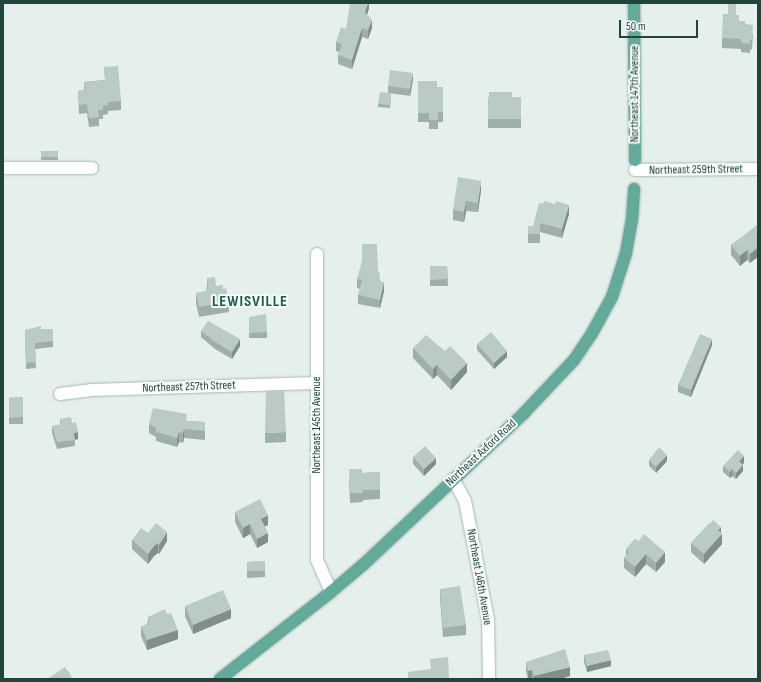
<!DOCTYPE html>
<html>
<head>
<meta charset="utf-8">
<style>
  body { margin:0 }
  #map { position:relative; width:761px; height:682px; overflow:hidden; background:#e5efeb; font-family:"Sofia Sans Condensed",sans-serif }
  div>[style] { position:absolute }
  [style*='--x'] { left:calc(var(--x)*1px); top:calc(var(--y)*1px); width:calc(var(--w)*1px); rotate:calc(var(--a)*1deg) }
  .roads { filter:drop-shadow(0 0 1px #a6b8b3) drop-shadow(0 0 1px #a6b8b3) }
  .minor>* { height:12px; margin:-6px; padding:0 6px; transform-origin:6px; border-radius:6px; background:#fff }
  .major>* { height:12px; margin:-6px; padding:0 6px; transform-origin:6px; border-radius:6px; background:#64aa9a }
  .wall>* { inset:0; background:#9fafa9 }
  .shaded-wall>* { inset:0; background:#828e89 }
  .building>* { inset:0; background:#b9cbc4 }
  span { translate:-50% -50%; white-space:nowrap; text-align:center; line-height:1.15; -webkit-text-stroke:4px #f6fbf9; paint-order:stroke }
  .street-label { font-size:12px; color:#21443c }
  .district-label { font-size:16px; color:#1a594c; font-weight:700; letter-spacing:1px }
  .frame { position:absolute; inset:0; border:4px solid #21443c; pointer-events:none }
  .scale { position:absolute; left:619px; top:20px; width:79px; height:18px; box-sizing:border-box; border:2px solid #21443c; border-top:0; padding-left:5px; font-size:12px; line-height:14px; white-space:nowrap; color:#21443c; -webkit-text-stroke:3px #f6fbf9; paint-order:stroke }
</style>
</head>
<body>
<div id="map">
  <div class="roads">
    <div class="minor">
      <i style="--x:3;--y:168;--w:89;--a:0"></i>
      <i style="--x:635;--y:170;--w:123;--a:-0.5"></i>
      <i style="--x:317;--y:254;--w:306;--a:90"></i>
      <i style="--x:317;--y:560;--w:35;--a:66"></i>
      <i style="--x:60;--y:394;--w:31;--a:-7"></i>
      <i style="--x:91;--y:390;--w:226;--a:-1.8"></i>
      <i style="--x:453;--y:479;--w:25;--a:61"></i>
      <i style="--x:465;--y:501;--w:120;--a:79"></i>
      <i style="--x:488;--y:619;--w:60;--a:89"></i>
    </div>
    <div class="major">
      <i style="--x:634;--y:3;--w:157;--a:89.6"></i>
      <i style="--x:220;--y:679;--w:141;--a:-38.1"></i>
      <i style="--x:331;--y:592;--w:43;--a:-40.3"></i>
      <i style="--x:364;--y:564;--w:220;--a:-43.3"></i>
      <i style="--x:524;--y:413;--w:73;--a:-46.7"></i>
      <i style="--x:574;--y:360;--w:30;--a:-56"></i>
      <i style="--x:591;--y:335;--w:43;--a:-61.1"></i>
      <i style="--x:612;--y:297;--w:46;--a:-72.3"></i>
      <i style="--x:626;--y:253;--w:34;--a:-80"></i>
      <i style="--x:632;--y:220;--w:31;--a:-86"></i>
    </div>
  </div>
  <div class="wall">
    <i style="clip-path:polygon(369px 3px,369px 8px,367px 15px,372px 28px,368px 39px,362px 37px,352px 69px,338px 64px,338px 55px,339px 52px,336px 51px,336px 42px,346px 29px)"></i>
    <i style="clip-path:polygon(736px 15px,739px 21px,745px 24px,753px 34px,752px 50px,750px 49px,750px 53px,741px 52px,741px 49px,722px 48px,722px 38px)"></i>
    <i style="clip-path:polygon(104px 67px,121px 101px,121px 110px,108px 111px,108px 114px,103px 115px,103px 119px,99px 119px,99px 126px,89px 127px,87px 113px,79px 114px,78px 91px,84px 90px,84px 82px,105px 80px)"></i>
    <i style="clip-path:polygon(413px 79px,410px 96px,388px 93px,388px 86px)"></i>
    <i style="clip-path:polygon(418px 81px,437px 87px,443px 87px,443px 122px,438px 122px,438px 129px,429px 129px,429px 122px,418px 122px)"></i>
    <i style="clip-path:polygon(391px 97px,390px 108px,378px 107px,378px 104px)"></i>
    <i style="clip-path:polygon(488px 97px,521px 97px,521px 128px,488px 128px)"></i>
    <i style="clip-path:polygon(41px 151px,58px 151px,58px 160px,41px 160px)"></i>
    <i style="clip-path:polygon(481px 190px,478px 212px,466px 211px,464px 222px,453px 220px,453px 210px)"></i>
    <i style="clip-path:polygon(569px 214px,562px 238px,540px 232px,540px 243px,528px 243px,528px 226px,533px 226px)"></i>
    <i style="clip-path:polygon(758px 227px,750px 263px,747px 260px,740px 266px,731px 255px,731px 245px)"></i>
    <i style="clip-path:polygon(430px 266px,447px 266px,448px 286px,430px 286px)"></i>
    <i style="clip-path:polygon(378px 272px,380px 281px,384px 291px,380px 308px,358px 304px,358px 295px,360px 289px,357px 288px,357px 279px)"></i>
    <i style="clip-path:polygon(207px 278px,216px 286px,223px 289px,229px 302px,229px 312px,199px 317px,196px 303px,196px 293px,206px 292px,206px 287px,207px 287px)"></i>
    <i style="clip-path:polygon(249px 322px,267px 332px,267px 338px,249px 338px)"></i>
    <i style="clip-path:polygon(41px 329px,53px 341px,53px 347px,35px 349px,36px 368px,26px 369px,25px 330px)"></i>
    <i style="clip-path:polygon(201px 331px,240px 346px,232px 359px,215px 349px,201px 337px)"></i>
    <i style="clip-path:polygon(477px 344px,507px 357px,494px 369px,477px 350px)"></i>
    <i style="clip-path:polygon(712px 345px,691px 397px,678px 392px,678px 385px)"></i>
    <i style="clip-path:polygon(413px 348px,467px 372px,451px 390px,437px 375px,433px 379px,413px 358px)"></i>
    <i style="clip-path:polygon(23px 397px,23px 424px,9px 424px,9px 398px)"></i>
    <i style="clip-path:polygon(60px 419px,72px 423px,78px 439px,75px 440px,75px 446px,57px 449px,52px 433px,52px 426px,60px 425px)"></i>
    <i style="clip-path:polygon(187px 421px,205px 422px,205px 440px,184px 438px,183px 443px,179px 442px,177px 447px,156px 441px,156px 437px,149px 433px,149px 424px)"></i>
    <i style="clip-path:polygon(286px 432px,286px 442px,265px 443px,265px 433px)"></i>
    <i style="clip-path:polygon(413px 457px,436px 464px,424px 476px,413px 464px)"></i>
    <i style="clip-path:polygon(649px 460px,667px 461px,656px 473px,649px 466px)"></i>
    <i style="clip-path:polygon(744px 463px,743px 464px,743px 471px,736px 479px,732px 476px,730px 478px,723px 472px,723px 466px)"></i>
    <i style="clip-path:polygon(380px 472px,380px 499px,363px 500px,363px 502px,350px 503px,349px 479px,362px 473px)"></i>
    <i style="clip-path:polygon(235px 512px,268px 525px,265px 526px,268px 542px,257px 548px,250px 534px,243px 538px,235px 522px)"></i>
    <i style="clip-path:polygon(148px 533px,167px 541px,159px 554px,158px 553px,154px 556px,148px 564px,132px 549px,132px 540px)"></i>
    <i style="clip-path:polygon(721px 533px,722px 544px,704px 564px,691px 552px,691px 543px)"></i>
    <i style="clip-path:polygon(635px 539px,665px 562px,656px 572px,646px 564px,635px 577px,624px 568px,624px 558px,626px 555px,626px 549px)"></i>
    <i style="clip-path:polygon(265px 561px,265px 577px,247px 578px,247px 562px)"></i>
    <i style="clip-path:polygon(440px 589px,466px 625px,466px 635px,443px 637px,440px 598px)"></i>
    <i style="clip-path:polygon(185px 606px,231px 618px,193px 634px,185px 616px)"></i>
    <i style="clip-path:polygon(167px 614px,178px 639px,147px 650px,141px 636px,141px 627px,147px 624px,147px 622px,148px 621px,148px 617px)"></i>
    <i style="clip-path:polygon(584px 655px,611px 666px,587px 672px,584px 662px)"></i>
    <i style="clip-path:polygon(526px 662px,570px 676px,560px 679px,528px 679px,526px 671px)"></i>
  </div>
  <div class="shaded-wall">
    <i style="clip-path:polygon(368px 3px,369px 3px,369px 8px,365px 21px,365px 12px)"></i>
    <i style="clip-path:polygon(372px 20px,372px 28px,368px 39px,368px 30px)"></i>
    <i style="clip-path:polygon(362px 28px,362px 37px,352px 69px,352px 60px)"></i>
    <i style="clip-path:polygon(413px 73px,413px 79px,410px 96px,410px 89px)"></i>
    <i style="clip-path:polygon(481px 181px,481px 190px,478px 212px,478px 203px)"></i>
    <i style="clip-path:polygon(466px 201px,466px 211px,464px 222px,464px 212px)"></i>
    <i style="clip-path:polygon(569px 205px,569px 214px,562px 238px,562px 229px)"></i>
    <i style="clip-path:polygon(758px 247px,758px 257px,750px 263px,750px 254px)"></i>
    <i style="clip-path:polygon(747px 250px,747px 260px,740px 266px,740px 256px)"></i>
    <i style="clip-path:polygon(384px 282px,384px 291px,380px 308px,380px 300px)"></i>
    <i style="clip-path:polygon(240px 339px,240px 346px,232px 359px,232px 352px)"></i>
    <i style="clip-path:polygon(712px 339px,712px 345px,691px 397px,691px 390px)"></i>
    <i style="clip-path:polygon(507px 351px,507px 357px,494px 369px,494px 363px)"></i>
    <i style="clip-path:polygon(467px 363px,467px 372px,451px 390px,451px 380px)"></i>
    <i style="clip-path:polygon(437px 365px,437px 375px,433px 379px,433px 369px)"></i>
    <i style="clip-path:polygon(184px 429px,184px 438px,183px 443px,183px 433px)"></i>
    <i style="clip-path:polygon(78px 432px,78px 439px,74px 440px,74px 433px)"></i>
    <i style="clip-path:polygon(179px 432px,179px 442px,177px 447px,177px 438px)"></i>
    <i style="clip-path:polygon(667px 455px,667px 461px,656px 473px,656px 467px)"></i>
    <i style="clip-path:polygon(744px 456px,744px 463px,739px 468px,739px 461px)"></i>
    <i style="clip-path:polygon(436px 458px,436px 464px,424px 476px,424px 469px)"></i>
    <i style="clip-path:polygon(743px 465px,743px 471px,736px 479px,736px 473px)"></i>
    <i style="clip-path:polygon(732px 469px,732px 476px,730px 478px,730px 472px)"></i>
    <i style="clip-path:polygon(268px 515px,268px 525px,261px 528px,261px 519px)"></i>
    <i style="clip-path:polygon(250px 524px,250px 534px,243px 538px,243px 528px)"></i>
    <i style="clip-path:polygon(721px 527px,721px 535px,722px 534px,722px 544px,704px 564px,704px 554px,718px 530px)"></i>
    <i style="clip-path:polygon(167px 532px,167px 541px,159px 554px,159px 545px)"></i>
    <i style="clip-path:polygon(268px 533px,268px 542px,257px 548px,257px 539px)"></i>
    <i style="clip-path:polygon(158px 543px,158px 553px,154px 556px,148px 564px,148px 554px,154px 546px)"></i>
    <i style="clip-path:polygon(665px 552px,665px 562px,656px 572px,656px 563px)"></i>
    <i style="clip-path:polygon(646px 554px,646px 564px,635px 577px,635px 567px)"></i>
    <i style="clip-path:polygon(231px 609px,231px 618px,193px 634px,193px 625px)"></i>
    <i style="clip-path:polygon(178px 630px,178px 639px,147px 650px,147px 640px)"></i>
    <i style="clip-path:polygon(611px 660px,611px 666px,587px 672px,587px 666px)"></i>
    <i style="clip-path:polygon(570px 667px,570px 676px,560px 679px,534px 679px,534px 676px)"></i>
    <i style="clip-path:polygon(532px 670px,532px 679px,528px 679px,528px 671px)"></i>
  </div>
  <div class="building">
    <i style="clip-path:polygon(350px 3px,368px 3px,365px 12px,372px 20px,368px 30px,362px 28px,352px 60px,338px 55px,342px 44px,336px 42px,341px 27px,346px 29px)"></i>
    <i style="clip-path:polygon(728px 3px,736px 3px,736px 15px,739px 15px,739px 21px,745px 21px,745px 24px,753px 25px,752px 40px,750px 40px,750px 44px,741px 43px,741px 39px,722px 38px,723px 14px,728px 14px)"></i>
    <i style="clip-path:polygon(118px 66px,121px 101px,108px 102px,108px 105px,103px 106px,103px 110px,98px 110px,99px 117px,89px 118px,87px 104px,79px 105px,78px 91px,85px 90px,84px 82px,105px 80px,104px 67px)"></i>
    <i style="clip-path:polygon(390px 70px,413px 73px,410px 89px,388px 86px)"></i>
    <i style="clip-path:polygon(418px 81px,437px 81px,437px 87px,443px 87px,443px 112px,438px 112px,438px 120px,429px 120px,429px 113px,418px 113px)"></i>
    <i style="clip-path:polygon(380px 92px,391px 93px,390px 105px,378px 104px)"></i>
    <i style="clip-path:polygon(489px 92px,512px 92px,512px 97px,521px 97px,521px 119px,488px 119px,488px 97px,489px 97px)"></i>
    <i style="clip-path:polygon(41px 151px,58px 151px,58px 157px,41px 157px)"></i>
    <i style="clip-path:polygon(458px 177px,481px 181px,478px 203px,466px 201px,464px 212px,453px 210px)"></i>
    <i style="clip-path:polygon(544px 201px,555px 204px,556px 201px,569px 205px,562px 229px,540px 223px,540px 234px,528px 234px,528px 226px,533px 226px,539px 203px,543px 204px)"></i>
    <i style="clip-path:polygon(757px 225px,758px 227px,758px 247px,750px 254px,747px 250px,740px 256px,731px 245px)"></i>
    <i style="clip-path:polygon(362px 244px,377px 244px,378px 272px,380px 273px,379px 281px,384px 282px,380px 300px,358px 295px,362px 280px,357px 279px,362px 261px)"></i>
    <i style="clip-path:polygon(430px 266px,447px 266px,448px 279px,430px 280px)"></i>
    <i style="clip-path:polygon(215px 277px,216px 286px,223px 285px,223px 289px,226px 288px,229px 302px,199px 307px,196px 293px,206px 291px,206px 287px,208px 287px,207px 278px)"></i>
    <i style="clip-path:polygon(266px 314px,267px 332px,249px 333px,249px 317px)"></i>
    <i style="clip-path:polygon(208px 321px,240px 339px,232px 352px,215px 342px,201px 331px)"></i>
    <i style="clip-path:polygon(41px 326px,41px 329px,53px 329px,53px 341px,35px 343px,36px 362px,26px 363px,25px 330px)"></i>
    <i style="clip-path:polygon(491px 332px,507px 351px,494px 363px,477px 344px)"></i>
    <i style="clip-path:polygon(700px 334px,712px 339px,691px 390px,678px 385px)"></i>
    <i style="clip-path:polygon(426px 335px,445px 351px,450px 346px,467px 363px,451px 380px,437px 365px,433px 369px,413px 348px)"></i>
    <i style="clip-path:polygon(284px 390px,286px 432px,265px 433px,266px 391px)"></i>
    <i style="clip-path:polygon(23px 397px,23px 417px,9px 418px,9px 398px)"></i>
    <i style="clip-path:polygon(153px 408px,187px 414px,186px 421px,205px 422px,205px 431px,184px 429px,183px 433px,179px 432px,177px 438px,156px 432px,156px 428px,149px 424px)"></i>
    <i style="clip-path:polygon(71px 417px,72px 423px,76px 422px,78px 432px,74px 433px,75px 440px,57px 442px,52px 426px,61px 424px,60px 419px)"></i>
    <i style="clip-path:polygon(425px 446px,436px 458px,424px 469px,413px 457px)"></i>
    <i style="clip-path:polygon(659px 447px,667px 455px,656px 467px,649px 460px)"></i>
    <i style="clip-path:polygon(738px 450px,744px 456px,739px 461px,743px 465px,736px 473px,732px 469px,730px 472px,723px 466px)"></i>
    <i style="clip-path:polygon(349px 469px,362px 469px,362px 473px,380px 472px,380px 490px,363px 490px,363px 493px,350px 493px)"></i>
    <i style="clip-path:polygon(260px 499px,268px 515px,261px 519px,268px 533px,257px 539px,250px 524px,243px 528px,235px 512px)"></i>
    <i style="clip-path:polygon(713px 520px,721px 527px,718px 530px,722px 534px,704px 554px,691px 543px,709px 523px,710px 524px)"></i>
    <i style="clip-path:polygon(156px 523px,167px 532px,159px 545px,158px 543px,154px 546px,148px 554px,132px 540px,141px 528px,148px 533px)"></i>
    <i style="clip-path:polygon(644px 534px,665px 552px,656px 563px,646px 554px,635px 567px,624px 558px,629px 552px,626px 549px,635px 539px,638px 542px)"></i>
    <i style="clip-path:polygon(265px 561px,265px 571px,247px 571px,247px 562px)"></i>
    <i style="clip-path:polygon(460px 586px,466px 625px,443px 628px,440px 589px)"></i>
    <i style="clip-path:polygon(223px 590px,231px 609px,193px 625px,185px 606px)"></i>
    <i style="clip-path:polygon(165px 609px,167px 614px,171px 613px,178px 630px,147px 640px,141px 627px,148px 624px,147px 622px,149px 621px,148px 617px)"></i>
    <i style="clip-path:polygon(565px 649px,570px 667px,534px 676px,532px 670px,528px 671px,526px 662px)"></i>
    <i style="clip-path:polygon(608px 650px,611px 660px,587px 666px,584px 655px)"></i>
    <i style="clip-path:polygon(448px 657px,449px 679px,408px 679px,408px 672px,431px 669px,430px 659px)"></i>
    <i style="clip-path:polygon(65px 667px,72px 677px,68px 679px,47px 679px)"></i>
  </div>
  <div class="street-label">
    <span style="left:635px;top:94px;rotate:-90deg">Northeast 147th Avenue</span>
    <span style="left:696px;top:170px;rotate:-1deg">Northeast 259th Street</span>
    <span style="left:189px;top:387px;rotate:-2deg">Northeast 257th Street</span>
    <span style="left:317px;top:425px;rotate:-90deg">Northeast 145th Avenue</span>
    <span style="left:481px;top:453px;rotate:-43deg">Northeast Axford Road</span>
    <span style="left:479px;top:577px;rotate:80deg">Northeast 146th Avenue</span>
  </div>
  <div class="district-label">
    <span style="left:250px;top:302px">LEWISVILLE</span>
  </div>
  <div class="frame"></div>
  <div class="scale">50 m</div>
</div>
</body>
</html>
